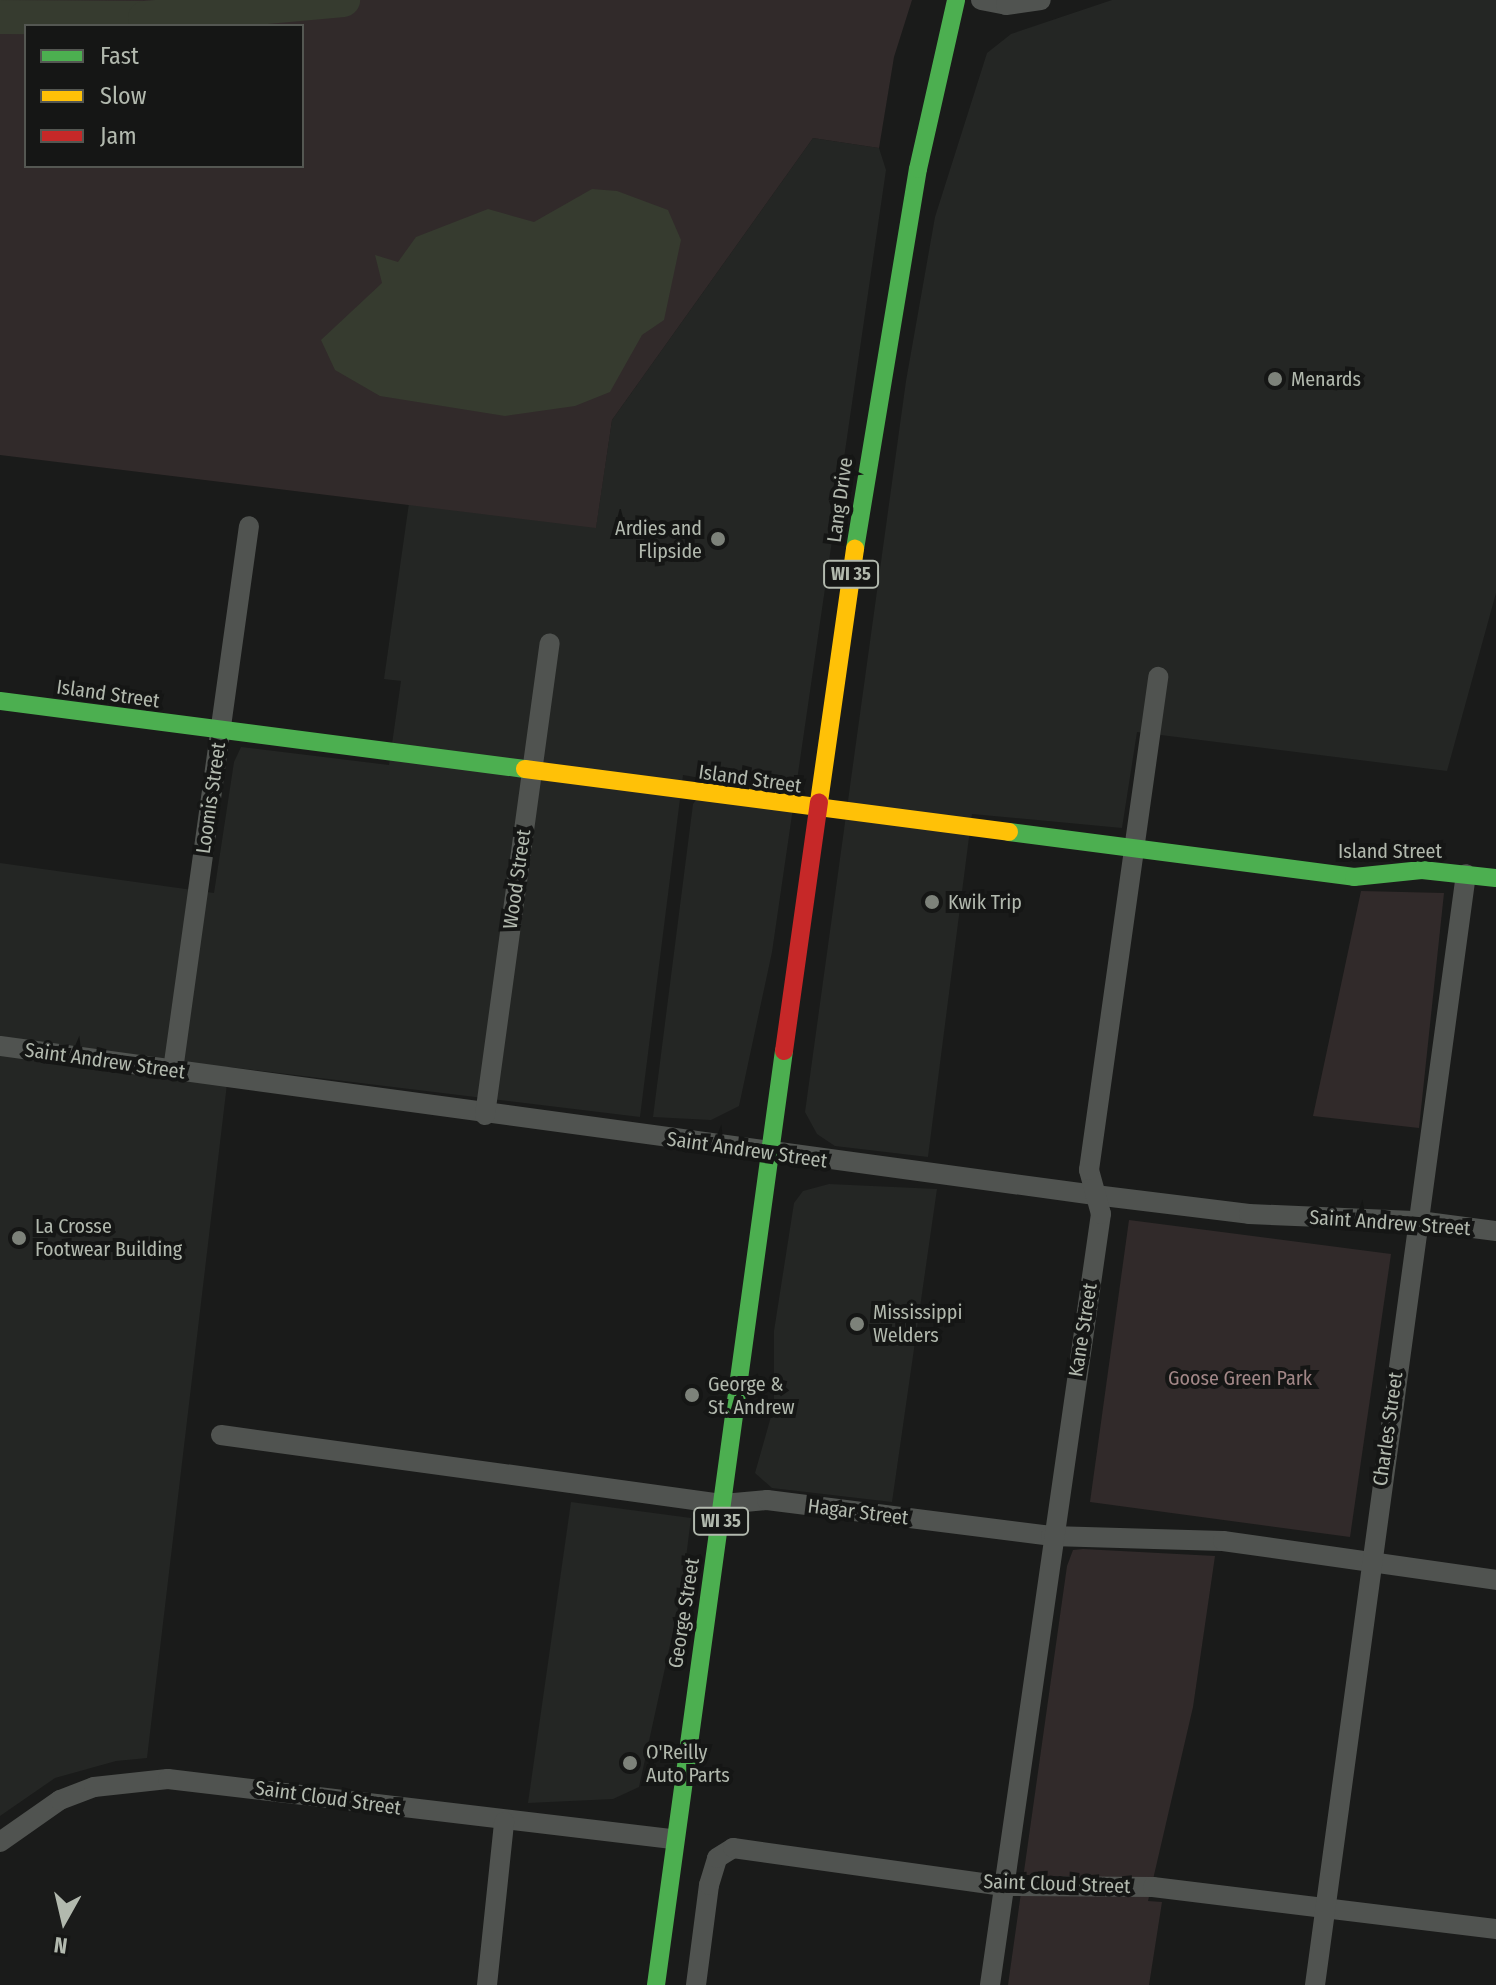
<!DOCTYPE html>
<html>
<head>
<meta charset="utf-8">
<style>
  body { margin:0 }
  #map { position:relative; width:1496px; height:1985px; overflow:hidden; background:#1a1b1a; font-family:"Fira Sans Condensed",sans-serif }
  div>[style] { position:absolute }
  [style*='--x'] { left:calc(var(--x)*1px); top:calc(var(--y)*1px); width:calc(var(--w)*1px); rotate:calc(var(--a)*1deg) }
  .built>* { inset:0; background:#242624 }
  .green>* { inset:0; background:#312a2a }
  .water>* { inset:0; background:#363b2f }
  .river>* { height:34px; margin:-17px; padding:0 17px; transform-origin:17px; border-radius:17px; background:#363b2f }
  .street>* { height:20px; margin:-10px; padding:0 10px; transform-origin:10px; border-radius:10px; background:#505350 }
  .fast>* { height:18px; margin:-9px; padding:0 9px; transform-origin:9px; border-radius:9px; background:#4caf50 }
  .slow>* { height:18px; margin:-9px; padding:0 9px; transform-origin:9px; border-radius:9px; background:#ffc107 }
  .jam>* { height:18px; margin:-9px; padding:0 9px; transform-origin:9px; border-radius:9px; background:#c62828 }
  .dots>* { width:22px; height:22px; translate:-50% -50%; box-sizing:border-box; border:4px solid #151615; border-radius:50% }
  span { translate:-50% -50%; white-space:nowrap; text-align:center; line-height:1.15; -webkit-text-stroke:8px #151615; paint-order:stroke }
  .shield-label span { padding:2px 6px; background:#151615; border:2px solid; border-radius:6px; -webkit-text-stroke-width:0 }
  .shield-label { font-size:18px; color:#b2b9ae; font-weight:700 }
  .poi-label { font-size:20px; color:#b2b9ae }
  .left { translate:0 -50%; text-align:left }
  .right { translate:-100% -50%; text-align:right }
  .street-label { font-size:20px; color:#b2b9ae }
  .park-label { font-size:20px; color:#a28787 }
  .legend { position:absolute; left:24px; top:24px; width:280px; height:144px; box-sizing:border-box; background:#151615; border:2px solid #545752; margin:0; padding:10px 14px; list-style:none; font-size:24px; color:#b2b9ae }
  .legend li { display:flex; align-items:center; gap:16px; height:40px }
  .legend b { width:40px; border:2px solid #545752 }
  .north { position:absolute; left:24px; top:1881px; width:80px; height:80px; -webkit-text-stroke:6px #151615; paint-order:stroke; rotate:188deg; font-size:22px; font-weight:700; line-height:32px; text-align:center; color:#b2b9ae }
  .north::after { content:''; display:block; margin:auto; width:28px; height:36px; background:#b2b9ae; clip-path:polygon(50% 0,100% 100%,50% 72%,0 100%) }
</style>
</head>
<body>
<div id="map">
  <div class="built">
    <i style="clip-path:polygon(1112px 0,1496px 0,1496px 593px,1447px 771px,1137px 732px,1122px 828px,972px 814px,928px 1157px,835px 1146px,817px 1134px,805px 1112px,906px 381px,935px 217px,987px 53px,1011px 34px)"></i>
    <i style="clip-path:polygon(813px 138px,879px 148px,886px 170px,772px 952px,739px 1106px,711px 1120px,653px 1117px,693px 804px,711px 780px,683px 775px,640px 1117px,229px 1067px,147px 1758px,116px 1761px,55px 1778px,0 1816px,0 863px,214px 893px,234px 762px,241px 747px,389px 765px,401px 681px,384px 679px,409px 503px,596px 527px,612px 420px)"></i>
    <i style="clip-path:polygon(829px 1184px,937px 1189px,892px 1502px,772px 1488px,755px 1473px,774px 1406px,774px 1331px,794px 1203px,803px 1191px)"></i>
    <i style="clip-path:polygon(571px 1502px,691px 1518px,682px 1590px,639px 1787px,613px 1799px,528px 1803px)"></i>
  </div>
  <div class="green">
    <i style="clip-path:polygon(evenodd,0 0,912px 0,894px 57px,879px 148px,813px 138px,612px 420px,596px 528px,0 455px,0 0,26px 26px,302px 26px,302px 166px,26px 166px,26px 26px)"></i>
    <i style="clip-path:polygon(1361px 891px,1444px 893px,1419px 1128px,1313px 1116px)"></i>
    <i style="clip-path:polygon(1129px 1220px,1391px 1254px,1350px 1537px,1090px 1502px)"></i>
    <i style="clip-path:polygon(1083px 1549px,1215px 1556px,1193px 1707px,1148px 1901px,1162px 1902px,1149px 1985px,1008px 1985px,1067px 1566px,1073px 1550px)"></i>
  </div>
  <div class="water">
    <i style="clip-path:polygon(592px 189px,617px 191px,668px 210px,681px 240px,664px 320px,642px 335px,610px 392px,575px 406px,505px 416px,380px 396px,335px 370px,321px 340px,382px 283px,375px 255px,398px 262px,416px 237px,488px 209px,534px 222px)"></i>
  </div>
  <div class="river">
    <i style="--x:0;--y:17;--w:145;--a:0.4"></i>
    <i style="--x:145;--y:18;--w:199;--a:-5.2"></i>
  </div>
  <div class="street">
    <i style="--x:981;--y:0;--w:25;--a:11"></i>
    <i style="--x:1006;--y:5;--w:35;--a:-8"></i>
    <i style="--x:0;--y:1046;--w:1105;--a:7.75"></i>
    <i style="--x:1095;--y:1195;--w:155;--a:7"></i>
    <i style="--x:1249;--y:1214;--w:170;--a:2.4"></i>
    <i style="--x:1419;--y:1221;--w:78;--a:7.4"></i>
    <i style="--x:173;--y:1070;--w:549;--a:-82.05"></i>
    <i style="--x:485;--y:1115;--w:476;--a:-82.2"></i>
    <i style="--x:221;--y:1435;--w:507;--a:7.83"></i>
    <i style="--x:723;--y:1504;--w:44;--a:-5.2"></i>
    <i style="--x:767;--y:1500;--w:286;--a:7.2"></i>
    <i style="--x:1051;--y:1536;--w:172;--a:1.7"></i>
    <i style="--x:1223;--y:1541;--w:276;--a:8.1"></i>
    <i style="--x:0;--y:1842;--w:73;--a:-35"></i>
    <i style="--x:60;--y:1800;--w:36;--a:-21"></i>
    <i style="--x:94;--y:1787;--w:74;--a:-6.2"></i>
    <i style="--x:168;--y:1779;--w:508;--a:6.79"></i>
    <i style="--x:487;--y:1985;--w:164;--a:-84"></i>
    <i style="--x:696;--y:1985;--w:101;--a:-82.6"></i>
    <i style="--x:709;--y:1885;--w:28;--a:-73"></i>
    <i style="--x:717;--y:1858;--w:19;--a:-32"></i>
    <i style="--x:733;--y:1848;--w:275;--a:8"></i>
    <i style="--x:1005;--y:1886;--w:148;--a:0.4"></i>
    <i style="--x:1153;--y:1887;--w:346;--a:7"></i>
    <i style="--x:990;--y:1985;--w:779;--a:-81.81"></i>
    <i style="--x:1101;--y:1214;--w:46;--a:-105.3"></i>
    <i style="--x:1089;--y:1170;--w:498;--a:-82"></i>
    <i style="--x:1315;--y:1985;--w:1121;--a:-82.26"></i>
  </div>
  <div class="fast">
    <i style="--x:855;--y:549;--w:385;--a:-80.6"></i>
    <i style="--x:918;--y:169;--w:173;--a:-77.3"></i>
    <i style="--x:0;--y:701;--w:529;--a:7.38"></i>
    <i style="--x:1009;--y:832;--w:348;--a:7.4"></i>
    <i style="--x:1354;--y:877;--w:68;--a:-5.9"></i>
    <i style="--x:1422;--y:870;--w:74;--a:6.2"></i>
    <i style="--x:656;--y:1985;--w:943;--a:-82.2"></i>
  </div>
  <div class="slow">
    <i style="--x:525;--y:769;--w:488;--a:7.4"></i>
    <i style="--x:819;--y:802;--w:256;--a:-81.9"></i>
  </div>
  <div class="jam">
    <i style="--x:784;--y:1051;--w:251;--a:-82"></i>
  </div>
  <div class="dots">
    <i style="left:1275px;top:379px;background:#7d827a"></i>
    <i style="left:718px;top:539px;background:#7d827a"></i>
    <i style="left:932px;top:902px;background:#7d827a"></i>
    <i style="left:19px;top:1238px;background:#7d827a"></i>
    <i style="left:857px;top:1324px;background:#7d827a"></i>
    <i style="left:692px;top:1395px;background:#7d827a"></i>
    <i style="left:630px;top:1763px;background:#7d827a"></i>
  </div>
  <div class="shield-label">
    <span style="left:851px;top:574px">WI 35</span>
    <span style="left:721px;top:1521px">WI 35</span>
  </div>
  <div class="poi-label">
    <span class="left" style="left:1291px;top:379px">Menards</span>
    <span class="right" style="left:702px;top:540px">Ardies and<br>Flipside</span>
    <span class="left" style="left:948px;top:902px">Kwik Trip</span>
    <span class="left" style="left:35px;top:1238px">La Crosse<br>Footwear Building</span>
    <span class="left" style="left:873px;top:1324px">Mississippi<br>Welders</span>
    <span class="left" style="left:708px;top:1396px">George &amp;<br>St. Andrew</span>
    <span class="left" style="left:646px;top:1764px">O'Reilly<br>Auto Parts</span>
  </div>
  <div class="street-label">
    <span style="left:840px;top:500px;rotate:-82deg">Lang Drive</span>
    <span style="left:108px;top:694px;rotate:8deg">Island Street</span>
    <span style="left:750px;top:779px;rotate:8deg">Island Street</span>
    <span style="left:211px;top:798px;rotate:-82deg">Loomis Street</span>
    <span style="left:1390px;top:851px">Island Street</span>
    <span style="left:517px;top:879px;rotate:-82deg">Wood Street</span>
    <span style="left:105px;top:1061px;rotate:8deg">Saint Andrew Street</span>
    <span style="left:747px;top:1150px;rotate:8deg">Saint Andrew Street</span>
    <span style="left:1390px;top:1223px;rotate:4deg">Saint Andrew Street</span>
    <span style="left:1083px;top:1330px;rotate:-81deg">Kane Street</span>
    <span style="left:1388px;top:1429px;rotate:-82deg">Charles Street</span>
    <span style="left:858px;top:1512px;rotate:7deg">Hagar Street</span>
    <span style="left:684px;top:1613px;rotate:-81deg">George Street</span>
    <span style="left:328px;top:1798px;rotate:8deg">Saint Cloud Street</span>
    <span style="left:1057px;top:1884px;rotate:2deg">Saint Cloud Street</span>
  </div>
  <div class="park-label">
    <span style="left:1240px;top:1378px">Goose Green Park</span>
  </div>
  <ul class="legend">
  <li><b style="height:10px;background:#4caf50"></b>Fast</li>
  <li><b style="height:10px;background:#ffc107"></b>Slow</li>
  <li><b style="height:10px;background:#c62828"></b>Jam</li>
  </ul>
  <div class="north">N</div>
</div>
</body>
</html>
